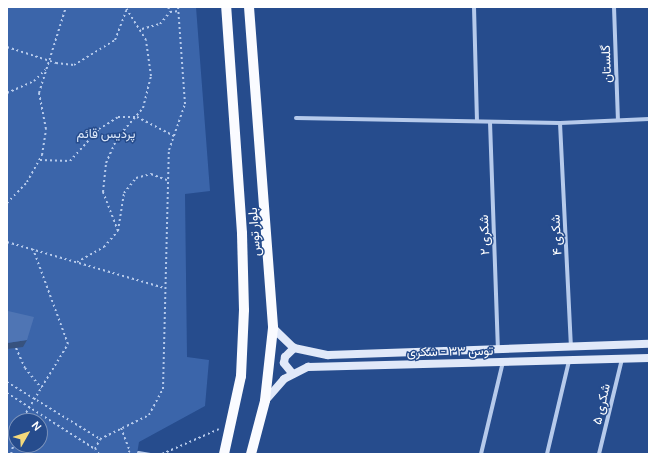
<!DOCTYPE html>
<html>
<head>
<meta charset="utf-8">
<style>
  body { margin:0 }
  #map { position:relative; width:656px; height:461px; overflow:hidden; background:#264c8d; font-family:Manrope,Vazirmatn,sans-serif }
  div>[style] { position:absolute }
  [style*='--x'] { left:calc(var(--x)*1px); top:calc(var(--y)*1px); width:calc(var(--w)*1px); rotate:calc(var(--a)*1deg) }
  .green>* { inset:0; background:#3b65aa }
  .path>* { height:2px; margin-top:-1px; transform-origin:0; background:repeating-linear-gradient(90deg,#b6caeb 0 2px,transparent 0 5px) }
  .lane>* { height:3px; margin:-1.5px; padding:0 1.5px; transform-origin:1.5px; border-radius:1.5px; background:#b6caeb }
  .street>* { height:4px; margin:-2px; padding:0 2px; transform-origin:2px; border-radius:2px; background:#b6caeb }
  .secondary>* { height:8px; margin:-4px; padding:0 4px; transform-origin:4px; border-radius:4px; background:#e1e9f9 }
  .primary>* { height:10px; margin:-5px; padding:0 5px; transform-origin:5px; border-radius:5px; background:#fafbff }
  .shaded-wall>* { inset:0; background:#37527e }
  .building>* { inset:0; background:#4f75b4 }
  span { translate:-50% -50%; white-space:nowrap; text-align:center; line-height:1.15; -webkit-text-stroke:3px #264c8d; paint-order:stroke }
  .street-label { font-size:13px; color:#fff }
  .park-label { font-size:13px; color:#dae6f8 }
  .frame { position:absolute; inset:0; border:8px solid #fff; pointer-events:none }
  .north { position:absolute; left:8px; top:413px; width:40px; height:40px; box-sizing:border-box; background:#264c8d; border:1px solid #7d94bb; border-radius:50%; rotate:51deg; font-size:11px; font-weight:700; line-height:16px; text-align:center; color:#fff }
  .north::after { content:''; display:block; margin:auto; width:14px; height:18px; background:#f4d97b; clip-path:polygon(50% 0,100% 100%,50% 72%,0 100%) }
</style>
</head>
<body>
<div id="map">
  <div class="green">
    <i style="clip-path:polygon(evenodd,7px 7px,196px 7px,210px 191px,185px 194px,187px 357px,209px 360px,205px 406px,139px 442px,137px 454px,7px 454px,7px 7px,16px 421px,40px 421px,40px 445px,16px 445px,16px 421px)"></i>
  </div>
  <div class="path">
    <i style="--x:168;--y:7;--w:5;--a:68"></i>
    <i style="--x:170;--y:12;--w:9;--a:-6"></i>
    <i style="--x:142;--y:29;--w:19;--a:-16"></i>
    <i style="--x:160;--y:24;--w:16;--a:-50"></i>
    <i style="--x:7;--y:47;--w:52;--a:18.1"></i>
    <i style="--x:56;--y:63;--w:18;--a:6"></i>
    <i style="--x:74;--y:65;--w:48;--a:-31.4"></i>
    <i style="--x:115;--y:40;--w:34;--a:-69"></i>
    <i style="--x:7;--y:93;--w:30;--a:-24"></i>
    <i style="--x:34;--y:81;--w:16;--a:-45"></i>
    <i style="--x:40;--y:160;--w:30;--a:2"></i>
    <i style="--x:70;--y:161;--w:43;--a:-47.8"></i>
    <i style="--x:99;--y:129;--w:22;--a:-32"></i>
    <i style="--x:118;--y:117;--w:19;--a:0"></i>
    <i style="--x:137;--y:117;--w:42;--a:27.2"></i>
    <i style="--x:7;--y:203;--w:29;--a:-46"></i>
    <i style="--x:27;--y:182;--w:31;--a:-61"></i>
    <i style="--x:42;--y:155;--w:26;--a:-81"></i>
    <i style="--x:46;--y:129;--w:37;--a:-101"></i>
    <i style="--x:39;--y:93;--w:90;--a:-72.6"></i>
    <i style="--x:118;--y:231;--w:42;--a:-111"></i>
    <i style="--x:103;--y:192;--w:29;--a:-84"></i>
    <i style="--x:106;--y:163;--w:27;--a:-66"></i>
    <i style="--x:117;--y:138;--w:40;--a:-49"></i>
    <i style="--x:143;--y:108;--w:33;--a:-76"></i>
    <i style="--x:151;--y:76;--w:36;--a:-98"></i>
    <i style="--x:146;--y:40;--w:39;--a:-122"></i>
    <i style="--x:7;--y:242;--w:164;--a:16.3"></i>
    <i style="--x:77;--y:262;--w:31;--a:-29"></i>
    <i style="--x:104;--y:247;--w:21;--a:-49"></i>
    <i style="--x:118;--y:231;--w:38;--a:-81"></i>
    <i style="--x:124;--y:193;--w:19;--a:-51"></i>
    <i style="--x:136;--y:178;--w:16;--a:-15"></i>
    <i style="--x:151;--y:174;--w:17;--a:21"></i>
    <i style="--x:16;--y:348;--w:22;--a:66"></i>
    <i style="--x:25;--y:368;--w:26;--a:51"></i>
    <i style="--x:7;--y:382;--w:109;--a:31.5"></i>
    <i style="--x:7;--y:393;--w:104;--a:32.5"></i>
    <i style="--x:21;--y:421;--w:90;--a:-58.6"></i>
    <i style="--x:68;--y:344;--w:101;--a:-110.2"></i>
    <i style="--x:121;--y:428;--w:25;--a:69"></i>
    <i style="--x:130;--y:451;--w:5;--a:143"></i>
    <i style="--x:11;--y:454;--w:20;--a:-75"></i>
    <i style="--x:99;--y:454;--w:6;--a:-129"></i>
    <i style="--x:95;--y:449;--w:11;--a:-63"></i>
    <i style="--x:100;--y:439;--w:55;--a:-26.1"></i>
    <i style="--x:149;--y:415;--w:30;--a:-62"></i>
    <i style="--x:163;--y:389;--w:239;--a:-88.6"></i>
    <i style="--x:169;--y:150;--w:49;--a:-70.8"></i>
    <i style="--x:185;--y:104;--w:97;--a:-94.1"></i>
    <i style="--x:162;--y:454;--w:62;--a:-23.7"></i>
  </div>
  <div class="lane">
    <i style="--x:138;--y:452;--w:12;--a:9"></i>
  </div>
  <div class="street">
    <i style="--x:474;--y:7;--w:114;--a:88.5"></i>
    <i style="--x:614;--y:7;--w:113;--a:88"></i>
    <i style="--x:296;--y:118;--w:264;--a:1.1"></i>
    <i style="--x:560;--y:123;--w:89;--a:-2.6"></i>
    <i style="--x:490;--y:122;--w:225;--a:88"></i>
    <i style="--x:560;--y:123;--w:222;--a:87.2"></i>
    <i style="--x:481;--y:454;--w:95;--a:-76.6"></i>
    <i style="--x:547;--y:454;--w:96;--a:-76.7"></i>
    <i style="--x:599;--y:454;--w:98;--a:-76.4"></i>
  </div>
  <div class="secondary">
    <i style="--x:273;--y:328;--w:29;--a:44"></i>
    <i style="--x:294;--y:348;--w:35;--a:12"></i>
    <i style="--x:328;--y:355;--w:321;--a:-2"></i>
    <i style="--x:292;--y:373;--w:13;--a:-129"></i>
    <i style="--x:284;--y:363;--w:6;--a:-81"></i>
    <i style="--x:285;--y:357;--w:13;--a:-45"></i>
    <i style="--x:265;--y:401;--w:29;--a:-49"></i>
    <i style="--x:284;--y:379;--w:27;--a:-27"></i>
    <i style="--x:308;--y:367;--w:341;--a:-1.5"></i>
  </div>
  <div class="primary">
    <i style="--x:249;--y:7;--w:322;--a:85.7"></i>
    <i style="--x:273;--y:328;--w:73;--a:96.3"></i>
    <i style="--x:265;--y:401;--w:55;--a:104.8"></i>
    <i style="--x:224;--y:454;--w:80;--a:-77.7"></i>
    <i style="--x:241;--y:376;--w:66;--a:-87.4"></i>
    <i style="--x:244;--y:310;--w:77;--a:-91.5"></i>
    <i style="--x:242;--y:233;--w:227;--a:-94"></i>
  </div>
  <div class="shaded-wall">
    <i style="clip-path:polygon(27px 340px,23px 347px,7px 349px,7px 343px)"></i>
  </div>
  <div class="building">
    <i style="clip-path:polygon(8px 311px,34px 317px,27px 340px,7px 343px,7px 314px)"></i>
  </div>
  <div class="street-label">
    <span style="left:606px;top:64px;rotate:-92deg">گلستان</span>
    <span style="left:254px;top:232px;rotate:-94deg">بلوار توس</span>
    <span style="left:484px;top:235px;rotate:-92deg">شکری ۲</span>
    <span style="left:556px;top:235px;rotate:-93deg">شکری ۴</span>
    <span style="left:450px;top:351px;rotate:-1deg">توس ۳۳ - شکری</span>
    <span style="left:601px;top:404px;rotate:-77deg">شکری ۵</span>
  </div>
  <div class="park-label">
    <span style="left:106px;top:133px">پردیس قائم</span>
  </div>
  <div class="frame"></div>
  <div class="north">N</div>
</div>
</body>
</html>
